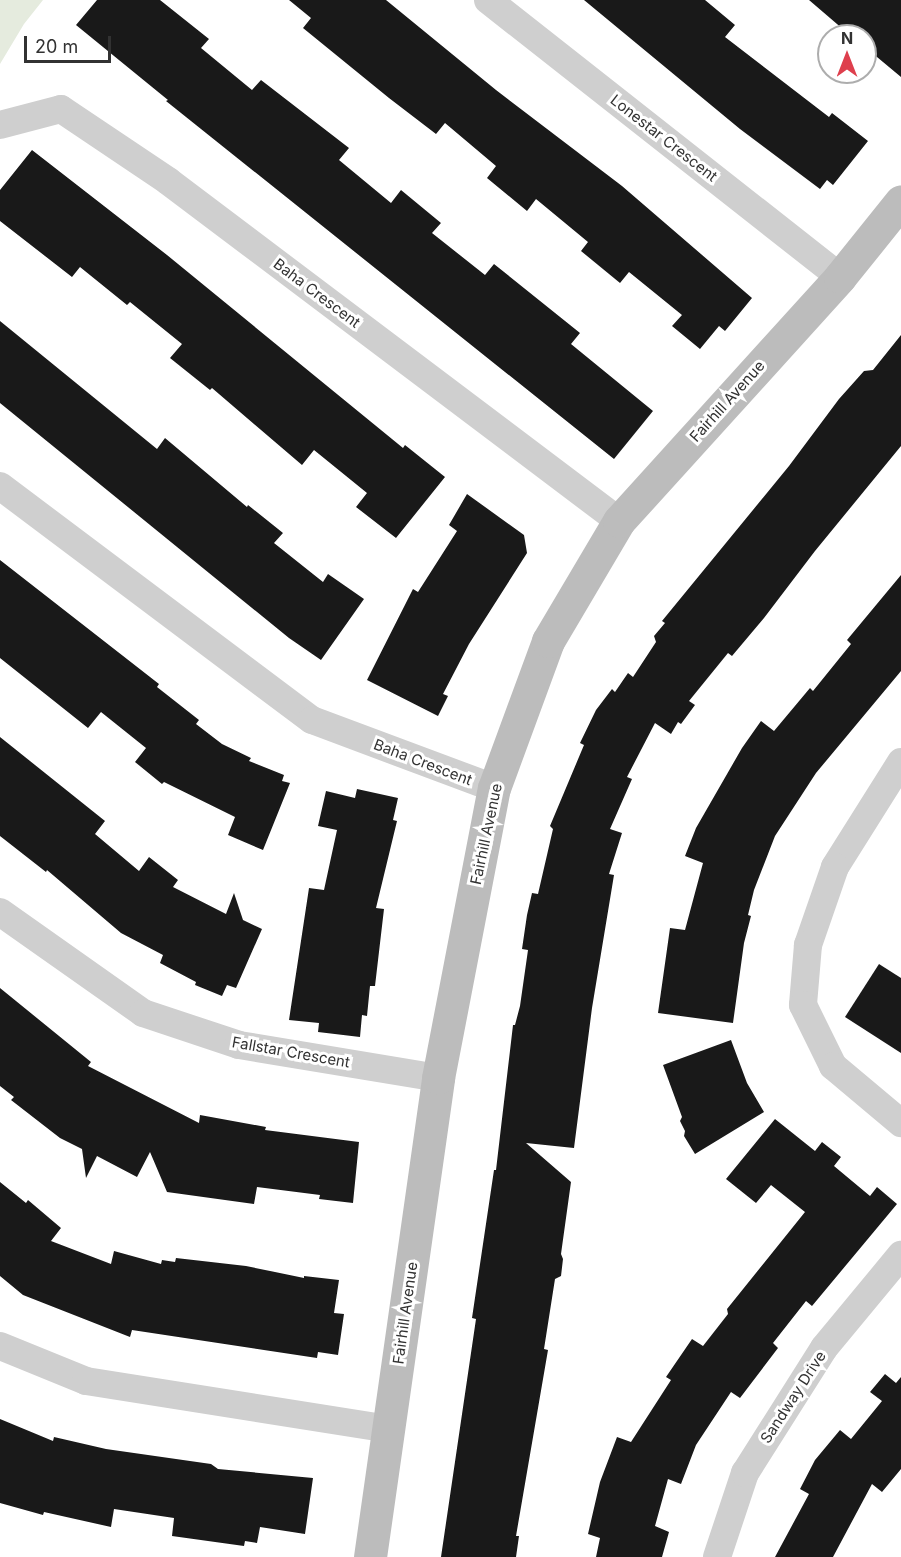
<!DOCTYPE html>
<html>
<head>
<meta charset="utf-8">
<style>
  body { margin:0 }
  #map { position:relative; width:901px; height:1557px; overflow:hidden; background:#fff; font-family:Inter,sans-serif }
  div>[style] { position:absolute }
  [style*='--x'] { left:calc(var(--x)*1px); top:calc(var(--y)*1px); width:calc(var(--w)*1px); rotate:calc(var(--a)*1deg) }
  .green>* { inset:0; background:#e5ebde }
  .building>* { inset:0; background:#191919 }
  .street>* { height:28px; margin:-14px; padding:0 14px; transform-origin:14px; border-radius:14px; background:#cfcfcf }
  .secondary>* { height:33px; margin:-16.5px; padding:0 16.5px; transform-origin:16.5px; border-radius:16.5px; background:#bcbcbc }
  span { translate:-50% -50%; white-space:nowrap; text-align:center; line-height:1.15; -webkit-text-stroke:6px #fff; paint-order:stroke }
  .street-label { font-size:15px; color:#323232 }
  .north { position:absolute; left:817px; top:24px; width:60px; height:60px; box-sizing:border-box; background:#fff; border:2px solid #adadad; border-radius:50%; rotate:0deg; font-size:16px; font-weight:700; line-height:24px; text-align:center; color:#323232 }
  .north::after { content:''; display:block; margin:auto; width:21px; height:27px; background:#de3f4d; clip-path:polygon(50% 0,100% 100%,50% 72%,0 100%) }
  .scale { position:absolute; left:24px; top:36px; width:87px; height:27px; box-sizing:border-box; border:3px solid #323232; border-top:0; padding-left:8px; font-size:18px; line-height:21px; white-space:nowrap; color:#323232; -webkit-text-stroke:4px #fff; paint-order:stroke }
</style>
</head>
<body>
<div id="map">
  <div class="green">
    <i style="clip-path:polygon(0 0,43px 0,24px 24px,0 64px)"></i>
  </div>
  <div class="building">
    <i style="clip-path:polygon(97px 0,160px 0,209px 39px,201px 48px,252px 90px,261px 80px,349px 148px,339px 160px,391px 203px,401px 190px,441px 223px,432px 233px,485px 275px,494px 264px,580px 333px,571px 344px,653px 411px,614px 459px,166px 101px,168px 100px,76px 25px)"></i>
    <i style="clip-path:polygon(289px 0,386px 0,496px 90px,622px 186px,752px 298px,725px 331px,719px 326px,700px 349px,672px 326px,682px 315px,629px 272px,620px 283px,581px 251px,588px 242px,536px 199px,527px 211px,487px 178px,496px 166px,445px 123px,436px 134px,389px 98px,303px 28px,311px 18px)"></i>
    <i style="clip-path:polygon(584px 0,705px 0,735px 25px,725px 37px,829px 117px,832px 113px,868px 141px,833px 185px,827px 180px,820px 189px,740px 129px)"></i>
    <i style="clip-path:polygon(809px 0,901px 0,901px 77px,865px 47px,865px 36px,851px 36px)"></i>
    <i style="clip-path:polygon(32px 150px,167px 255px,403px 448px,405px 445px,445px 477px,396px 538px,356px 507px,367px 493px,314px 450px,302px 465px,212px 388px,210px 390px,170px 358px,182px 344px,130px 302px,127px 305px,80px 267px,72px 277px,0 221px,0 190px)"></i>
    <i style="clip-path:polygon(0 321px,157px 449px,165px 438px,247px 507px,248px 505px,283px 533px,274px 543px,323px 582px,328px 574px,364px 599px,321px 660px,289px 638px,0 403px)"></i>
    <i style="clip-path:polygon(901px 335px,901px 446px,815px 551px,764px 618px,732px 656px,728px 653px,689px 701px,695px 705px,681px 724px,678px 722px,671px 734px,655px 723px,627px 777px,632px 779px,610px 829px,622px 833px,609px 874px,614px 875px,592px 1008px,574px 1148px,526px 1143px,571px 1182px,561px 1254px,563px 1259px,561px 1276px,555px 1279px,544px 1349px,548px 1350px,516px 1536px,519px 1536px,516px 1557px,441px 1557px,476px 1319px,472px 1318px,494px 1170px,496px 1170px,513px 1025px,515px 1025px,520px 1006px,528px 950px,522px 949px,527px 915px,532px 893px,538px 894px,553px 829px,550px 826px,584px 745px,580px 743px,596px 710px,612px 689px,615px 692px,628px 673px,633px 677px,656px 642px,654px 636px,665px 623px,662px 621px,789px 466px,839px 399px,864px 371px,873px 370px)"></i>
    <i style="clip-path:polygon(467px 494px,524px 535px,527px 553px,469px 644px,443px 694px,448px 696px,438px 716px,367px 680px,413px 589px,418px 592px,457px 531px,449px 525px)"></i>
    <i style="clip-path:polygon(0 560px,159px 684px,157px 687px,199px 720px,196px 724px,222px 744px,251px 758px,249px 761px,284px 775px,282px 781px,290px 783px,263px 850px,228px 835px,235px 817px,164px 782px,162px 784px,135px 762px,146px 748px,101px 712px,88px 728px,0 658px)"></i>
    <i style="clip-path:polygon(901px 575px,901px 671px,816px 773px,775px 836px,754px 890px,748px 915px,751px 916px,744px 943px,733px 1023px,658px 1013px,670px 928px,685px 930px,703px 863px,685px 856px,696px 828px,742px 748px,761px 721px,774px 731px,810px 688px,813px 691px,851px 644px,847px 640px)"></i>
    <i style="clip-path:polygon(0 737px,105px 821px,95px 834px,139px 871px,149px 857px,178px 880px,173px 887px,226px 914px,234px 893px,243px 920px,262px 929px,236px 988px,227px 985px,222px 996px,195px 985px,196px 982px,160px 963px,163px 955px,121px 933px,47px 870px,46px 872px,0 836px)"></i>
    <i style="clip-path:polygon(357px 789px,398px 798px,393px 820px,397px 821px,376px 908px,384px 909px,375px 986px,370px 986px,367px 1016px,362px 1015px,360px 1037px,318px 1032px,319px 1023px,289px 1020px,309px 888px,324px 890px,337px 830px,318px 826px,326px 791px,355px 798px)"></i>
    <i style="clip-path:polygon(879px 964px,901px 978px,901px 1053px,845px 1017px)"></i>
    <i style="clip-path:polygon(0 988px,91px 1062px,88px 1066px,199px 1123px,200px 1115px,266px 1127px,265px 1130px,359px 1142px,353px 1203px,319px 1199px,320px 1195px,257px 1187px,254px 1204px,167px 1192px,150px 1152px,137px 1177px,97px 1156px,86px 1178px,82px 1149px,60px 1138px,11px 1100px,14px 1097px,0 1086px)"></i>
    <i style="clip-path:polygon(731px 1040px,747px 1083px,764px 1112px,695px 1154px,684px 1136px,685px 1131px,680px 1121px,682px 1117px,663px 1065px)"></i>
    <i style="clip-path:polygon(775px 1119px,815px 1151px,822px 1142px,841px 1157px,834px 1166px,870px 1196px,877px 1187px,897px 1204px,812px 1306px,806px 1301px,773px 1343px,778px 1348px,740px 1398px,731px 1392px,696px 1445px,681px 1484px,668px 1479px,655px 1526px,669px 1532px,662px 1557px,596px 1557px,600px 1538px,588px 1534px,600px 1482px,617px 1437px,631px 1442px,671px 1380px,666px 1377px,692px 1339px,703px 1346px,728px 1314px,727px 1309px,805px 1212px,771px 1185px,756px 1203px,726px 1179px)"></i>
    <i style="clip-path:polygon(0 1182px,26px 1203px,28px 1200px,61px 1228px,51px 1241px,111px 1264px,114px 1251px,161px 1264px,162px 1260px,175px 1262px,176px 1258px,246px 1266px,304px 1278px,304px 1276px,339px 1280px,334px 1313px,344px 1314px,338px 1355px,318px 1352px,317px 1358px,132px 1330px,130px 1337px,23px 1295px,0 1276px)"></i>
    <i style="clip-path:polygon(885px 1374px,896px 1383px,901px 1377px,901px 1469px,882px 1492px,872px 1484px,833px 1557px,775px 1557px,809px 1494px,800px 1489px,815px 1460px,840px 1430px,851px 1439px,882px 1401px,870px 1392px)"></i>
    <i style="clip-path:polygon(0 1419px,53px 1441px,54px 1437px,106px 1449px,211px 1464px,218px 1469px,313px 1478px,305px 1534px,260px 1527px,257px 1543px,245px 1541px,244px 1546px,172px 1536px,174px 1518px,114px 1509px,111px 1527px,44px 1512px,43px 1515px,0 1503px)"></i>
  </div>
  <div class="street">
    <i style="--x:488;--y:0;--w:448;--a:38.2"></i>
    <i style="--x:0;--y:125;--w:63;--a:-14.7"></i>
    <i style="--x:61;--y:109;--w:129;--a:33.9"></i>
    <i style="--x:168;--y:181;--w:565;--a:37.01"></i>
    <i style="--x:0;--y:486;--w:390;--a:36.9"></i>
    <i style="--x:312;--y:720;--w:194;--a:20.5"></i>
    <i style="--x:901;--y:762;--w:124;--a:122.2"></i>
    <i style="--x:835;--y:867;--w:83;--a:109.1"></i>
    <i style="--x:808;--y:945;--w:60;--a:94.8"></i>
    <i style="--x:803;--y:1005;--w:68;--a:63.8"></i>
    <i style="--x:833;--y:1066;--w:89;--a:40"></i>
    <i style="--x:0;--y:912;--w:175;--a:35.2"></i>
    <i style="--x:143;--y:1013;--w:101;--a:18.4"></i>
    <i style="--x:239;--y:1045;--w:202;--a:9.4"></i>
    <i style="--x:0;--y:1346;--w:93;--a:22.1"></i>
    <i style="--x:86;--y:1381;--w:307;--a:9"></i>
    <i style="--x:717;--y:1557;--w:89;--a:-71.6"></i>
    <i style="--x:745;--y:1473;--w:148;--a:-57.7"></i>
    <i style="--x:824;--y:1348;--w:121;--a:-50.4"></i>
  </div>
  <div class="secondary">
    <i style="--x:370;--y:1557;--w:484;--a:-81.9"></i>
    <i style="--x:438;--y:1078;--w:295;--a:-79.1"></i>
    <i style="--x:494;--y:788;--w:157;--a:-69.8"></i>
    <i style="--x:548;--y:641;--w:139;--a:-59.4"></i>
    <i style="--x:619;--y:521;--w:329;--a:-47.8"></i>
    <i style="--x:840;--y:277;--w:97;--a:-51.2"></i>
  </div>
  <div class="street-label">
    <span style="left:664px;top:138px;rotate:38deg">Lonestar Crescent</span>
    <span style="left:317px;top:293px;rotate:37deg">Baha Crescent</span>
    <span style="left:727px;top:401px;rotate:-48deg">Fairhill Avenue</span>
    <span style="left:423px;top:762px;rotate:21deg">Baha Crescent</span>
    <span style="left:486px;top:834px;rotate:-78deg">Fairhill Avenue</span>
    <span style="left:291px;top:1052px;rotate:10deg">Fallstar Crescent</span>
    <span style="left:405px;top:1313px;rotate:-82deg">Fairhill Avenue</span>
    <span style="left:793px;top:1397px;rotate:-57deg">Sandway Drive</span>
  </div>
  <div class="north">N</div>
  <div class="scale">20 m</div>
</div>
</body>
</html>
